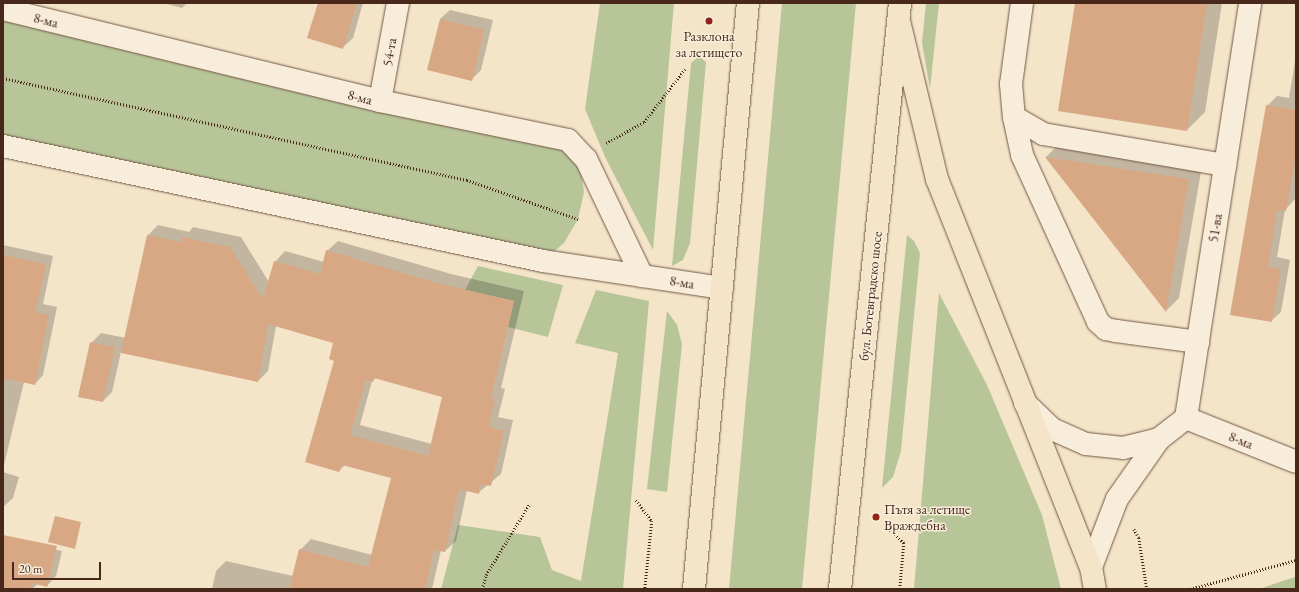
<!DOCTYPE html>
<html>
<head>
<meta charset="utf-8">
<style>
  body { margin:0 }
  #map { position:relative; width:1299px; height:592px; overflow:hidden; background:#f4e4c8; font-family:"EB Garamond",serif }
  div>[style] { position:absolute }
  [style*='--x'] { left:calc(var(--x)*1px); top:calc(var(--y)*1px); width:calc(var(--w)*1px); rotate:calc(var(--a)*1deg) }
  .green>* { inset:0; background:#b8c598 }
  .shadow>* { inset:0; background:#0003 }
  .building>* { inset:0; background:#d8a885 }
  .path>* { height:2.5px; margin-top:-1.25px; transform-origin:0; background:repeating-linear-gradient(90deg,#48281a 0 1px,transparent 0 3px) }
  .roads { filter:drop-shadow(0 0 1px #735746) drop-shadow(0 0 1px #735746) }
  .minor>* { height:22px; margin:-11px; padding:0 11px; transform-origin:11px; border-radius:11px; background:#f8eddb }
  .major>* { height:22px; margin:-11px; padding:0 11px; transform-origin:11px; border-radius:11px; background:#f4e4c8 }
  .dots>* { width:11px; height:11px; translate:-50% -50%; box-sizing:border-box; border:2px solid #f8eddb; border-radius:50% }
  span { translate:-50% -50%; white-space:nowrap; text-align:center; line-height:1.15; -webkit-text-stroke:3px #f8eddb; paint-order:stroke }
  .street-label { font-size:14px; color:#48281a }
  .poi-label { font-size:14px; color:#48281a }
  .left { translate:0 -50%; text-align:left }
  .frame { position:absolute; inset:0; border:4px solid #48281a; pointer-events:none }
  .scale { position:absolute; left:12px; top:562px; width:89px; height:18px; box-sizing:border-box; border:2px solid #48281a; border-top:0; padding-left:5px; font-size:12px; line-height:14px; white-space:nowrap; color:#48281a; -webkit-text-stroke:3px #f8eddb; paint-order:stroke }
</style>
</head>
<body>
<div id="map">
  <div class="green">
    <i style="clip-path:polygon(600px 3px,674px 3px,653px 250px,605px 157px,585px 109px)"></i>
    <i style="clip-path:polygon(782px 3px,856px 3px,802px 589px,729px 589px)"></i>
    <i style="clip-path:polygon(926px 3px,939px 3px,930px 89px,922px 43px)"></i>
    <i style="clip-path:polygon(3px 9px,568px 140px,580px 165px,584px 192px,578px 219px,564px 243px,543px 261px,3px 146px)"></i>
    <i style="clip-path:polygon(699px 56px,706px 62px,690px 243px,683px 260px,672px 266px,691px 63px)"></i>
    <i style="clip-path:polygon(907px 235px,914px 241px,920px 253px,901px 451px,893px 477px,882px 488px)"></i>
    <i style="clip-path:polygon(478px 266px,563px 285px,548px 337px,508px 327px,514px 301px,465px 290px)"></i>
    <i style="clip-path:polygon(596px 290px,649px 301px,623px 589px,441px 589px,458px 525px,540px 537px,552px 570px,581px 581px,618px 353px,575px 343px)"></i>
    <i style="clip-path:polygon(939px 293px,987px 385px,1042px 515px,1061px 589px,914px 589px)"></i>
    <i style="clip-path:polygon(667px 311px,677px 325px,682px 344px,667px 492px,647px 489px)"></i>
    <i style="clip-path:polygon(1295px 577px,1296px 589px,1259px 589px)"></i>
  </div>
  <div class="shadow">
    <i style="clip-path:polygon(163px 3px,187px 3px,182px 8px)"></i>
    <i style="clip-path:polygon(319px 3px,363px 3px,353px 38px,343px 47px)"></i>
    <i style="clip-path:polygon(1076px 3px,1222px 3px,1205px 112px,1187px 130px)"></i>
    <i style="clip-path:polygon(450px 10px,493px 20px,481px 70px,471px 80px,440px 19px)"></i>
    <i style="clip-path:polygon(1296px 55px,1296px 198px,1285px 210px,1277px 257px,1290px 260px,1281px 312px,1271px 321px,1231px 314px,1267px 106px,1277px 96px,1289px 98px)"></i>
    <i style="clip-path:polygon(1059px 144px,1202px 166px,1179px 298px,1166px 311px,1046px 157px)"></i>
    <i style="clip-path:polygon(evenodd,158px 225px,189px 232px,193px 227px,241px 237px,269px 282px,275px 262px,285px 251px,324px 262px,327px 251px,338px 241px,451px 274px,524px 291px,501px 388px,505px 389px,498px 417px,513px 420px,501px 474px,478px 493px,467px 490px,456px 541px,445px 551px,441px 550px,432px 589px,212px 589px,216px 571px,226px 561px,293px 576px,300px 550px,311px 539px,372px 555px,392px 477px,345px 465px,339px 471px,334px 342px,276px 326px,268px 371px,258px 381px,121px 352px,112px 392px,103px 401px,91px 343px,101px 333px,126px 338px,148px 235px,158px 225px,376px 378px,443px 396px,432px 444px,360px 425px,372px 381px,376px 378px)"></i>
    <i style="clip-path:polygon(3px 245px,53px 256px,43px 304px,57px 307px,43px 375px,35px 384px,24px 382px,3px 469px)"></i>
    <i style="clip-path:polygon(3px 472px,19px 477px,13px 498px,4px 506px)"></i>
    <i style="clip-path:polygon(11px 541px,62px 551px,56px 576px,47px 586px,38px 584px,32px 589px,3px 586px,3px 549px)"></i>
  </div>
  <div class="building">
    <i style="clip-path:polygon(318px 3px,357px 3px,343px 49px,307px 38px)"></i>
    <i style="clip-path:polygon(1075px 3px,1207px 3px,1187px 131px,1058px 111px)"></i>
    <i style="clip-path:polygon(440px 19px,484px 30px,472px 81px,427px 70px)"></i>
    <i style="clip-path:polygon(1266px 105px,1296px 110px,1296px 154px,1286px 211px,1277px 210px,1268px 267px,1281px 269px,1272px 322px,1230px 315px)"></i>
    <i style="clip-path:polygon(1045px 157px,1189px 179px,1166px 312px)"></i>
    <i style="clip-path:polygon(evenodd,147px 235px,181px 242px,182px 237px,230px 247px,263px 299px,274px 261px,320px 274px,326px 250px,440px 284px,514px 301px,491px 398px,495px 399px,489px 427px,504px 431px,491px 486px,481px 484px,479px 494px,459px 489px,445px 552px,434px 550px,425px 589px,289px 589px,299px 549px,368px 567px,391px 478px,342px 465px,339px 472px,305px 462px,334px 361px,329px 359px,333px 343px,268px 324px,258px 382px,121px 353px,147px 235px,374px 378px,442px 397px,428px 456px,350px 435px,366px 380px,373px 382px,374px 378px)"></i>
    <i style="clip-path:polygon(3px 255px,46px 264px,35px 312px,49px 315px,35px 385px,3px 378px)"></i>
    <i style="clip-path:polygon(90px 342px,115px 347px,103px 402px,78px 397px)"></i>
    <i style="clip-path:polygon(55px 516px,81px 522px,75px 549px,48px 542px)"></i>
    <i style="clip-path:polygon(3px 535px,57px 546px,47px 587px,32px 583px,31px 589px,3px 589px)"></i>
  </div>
  <div class="path">
    <i style="--x:3;--y:78;--w:475;--a:12.4"></i>
    <i style="--x:467;--y:180;--w:118;--a:19.4"></i>
    <i style="--x:606;--y:143;--w:43;--a:-28.9"></i>
    <i style="--x:644;--y:122;--w:67;--a:-52.3"></i>
    <i style="--x:636;--y:500;--w:26;--a:53"></i>
    <i style="--x:652;--y:521;--w:68;--a:95.9"></i>
    <i style="--x:888;--y:528;--w:22;--a:43"></i>
    <i style="--x:904;--y:543;--w:46;--a:95"></i>
    <i style="--x:1134;--y:529;--w:10;--a:61"></i>
    <i style="--x:1139;--y:538;--w:52;--a:81.1"></i>
    <i style="--x:482;--y:589;--w:15;--a:-74"></i>
    <i style="--x:486;--y:575;--w:84;--a:-58.6"></i>
    <i style="--x:1190;--y:589;--w:110;--a:-15.3"></i>
  </div>
  <div class="roads">
    <div class="minor">
      <i style="--x:1022;--y:3;--w:82;--a:97.7"></i>
      <i style="--x:1011;--y:84;--w:33;--a:85"></i>
      <i style="--x:1014;--y:117;--w:34;--a:30"></i>
      <i style="--x:1043;--y:134;--w:185;--a:9.7"></i>
      <i style="--x:3;--y:9;--w:388;--a:13.7"></i>
      <i style="--x:380;--y:101;--w:192;--a:11.7"></i>
      <i style="--x:568;--y:140;--w:26;--a:47"></i>
      <i style="--x:586;--y:159;--w:130;--a:64.4"></i>
      <i style="--x:380;--y:101;--w:100;--a:-79.6"></i>
      <i style="--x:1014;--y:117;--w:39;--a:78"></i>
      <i style="--x:1022;--y:155;--w:183;--a:65.5"></i>
      <i style="--x:1098;--y:322;--w:11;--a:41"></i>
      <i style="--x:1106;--y:329;--w:10;--a:11"></i>
      <i style="--x:1116;--y:331;--w:83;--a:7.6"></i>
      <i style="--x:3;--y:146;--w:552;--a:12.02"></i>
      <i style="--x:543;--y:261;--w:181;--a:8.6"></i>
      <i style="--x:1025;--y:403;--w:37;--a:44"></i>
      <i style="--x:1052;--y:429;--w:37;--a:24"></i>
      <i style="--x:1086;--y:444;--w:37;--a:6"></i>
      <i style="--x:1123;--y:448;--w:37;--a:-14"></i>
      <i style="--x:1186;--y:418;--w:118;--a:21.8"></i>
      <i style="--x:1091;--y:567;--w:73;--a:-69.1"></i>
      <i style="--x:1117;--y:499;--w:73;--a:-55"></i>
      <i style="--x:1159;--y:439;--w:34;--a:-38"></i>
      <i style="--x:1186;--y:418;--w:420;--a:-81.2"></i>
    </div>
    <div class="major">
      <i style="--x:899;--y:21;--w:163;--a:76.5"></i>
      <i style="--x:937;--y:179;--w:417;--a:68.4"></i>
      <i style="--x:1091;--y:567;--w:22;--a:80"></i>
      <i style="--x:694;--y:589;--w:588;--a:-84.74"></i>
      <i style="--x:840;--y:589;--w:589;--a:-84.15"></i>
    </div>
  </div>
  <div class="dots">
    <i style="left:709px;top:21px;background:#8f2418"></i>
    <i style="left:876px;top:517px;background:#8f2418"></i>
  </div>
  <div class="street-label">
    <span style="left:46px;top:20px;rotate:14deg">8-ма</span>
    <span style="left:389px;top:52px;rotate:-80deg">54-та</span>
    <span style="left:360px;top:97px;rotate:14deg">8-ма</span>
    <span style="left:1215px;top:228px;rotate:-81deg">51-ва</span>
    <span style="left:682px;top:282px;rotate:9deg">8-ма</span>
    <span style="left:870px;top:296px;rotate:-84deg">бул. Ботевградско шосе</span>
    <span style="left:1241px;top:440px;rotate:22deg">8-ма</span>
  </div>
  <div class="poi-label">
    <span style="left:709px;top:44px">Разклона<br>за летището</span>
    <span class="left" style="left:884px;top:517px">Пътя за летище<br>Враждебна</span>
  </div>
  <div class="frame"></div>
  <div class="scale">20 m</div>
</div>
</body>
</html>
